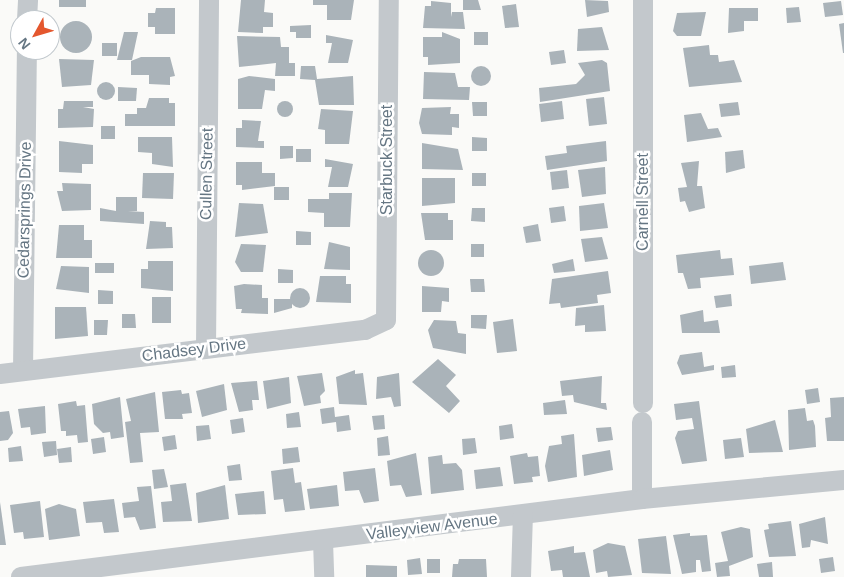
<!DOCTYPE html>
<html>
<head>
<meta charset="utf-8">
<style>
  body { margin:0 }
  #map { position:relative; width:844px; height:577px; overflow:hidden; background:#fafaf8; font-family:Helvetica,sans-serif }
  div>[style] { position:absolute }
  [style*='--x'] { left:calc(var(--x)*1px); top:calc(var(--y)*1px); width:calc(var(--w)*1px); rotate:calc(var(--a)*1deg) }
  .building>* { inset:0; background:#aab3b9 }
  .round { border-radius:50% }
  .minor>* { height:20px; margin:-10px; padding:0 10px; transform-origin:10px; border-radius:10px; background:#c3c8cc }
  span { translate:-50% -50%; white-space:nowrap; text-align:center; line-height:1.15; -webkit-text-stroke:5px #fff; paint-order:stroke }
  .street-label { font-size:16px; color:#657683 }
  .north { position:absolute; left:10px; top:10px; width:50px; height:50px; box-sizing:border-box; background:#fff; border:1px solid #c1c8cd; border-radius:50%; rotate:231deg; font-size:14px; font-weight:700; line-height:20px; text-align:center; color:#657683 }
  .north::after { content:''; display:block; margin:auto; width:18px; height:22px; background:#e4572e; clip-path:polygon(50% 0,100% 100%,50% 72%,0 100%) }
</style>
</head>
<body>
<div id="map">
  <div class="building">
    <i style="clip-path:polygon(59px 0,86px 0,86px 7px,59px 7px)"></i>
    <i style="clip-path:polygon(241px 0,265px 0,264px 12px,273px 13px,273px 27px,263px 27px,263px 33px,238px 32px)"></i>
    <i style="clip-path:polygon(313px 0,354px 0,351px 20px,327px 20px,327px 5px,313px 5px)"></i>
    <i style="clip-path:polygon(463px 0,478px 0,481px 10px,463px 10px)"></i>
    <i style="clip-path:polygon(585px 0,608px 1px,609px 12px,587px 17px)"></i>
    <i style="clip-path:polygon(431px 1px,451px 3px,451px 17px,452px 12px,463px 12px,465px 29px,423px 28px,425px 6px,431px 6px)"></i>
    <i style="clip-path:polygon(841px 1px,843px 15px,825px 17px,823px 3px)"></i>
    <i style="clip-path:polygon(516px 4px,519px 27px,505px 28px,502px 6px)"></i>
    <i style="clip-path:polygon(799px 7px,801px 22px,787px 23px,786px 8px)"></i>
    <i style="clip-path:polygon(156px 8px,175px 8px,175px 34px,155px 34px,155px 27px,148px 27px,148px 13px,155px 13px)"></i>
    <i style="clip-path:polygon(729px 8px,758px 8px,758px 21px,744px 21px,744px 31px,728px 33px)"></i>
    <i style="clip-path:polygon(706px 12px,701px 36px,677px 36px,673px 31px,677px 13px)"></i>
    <i class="round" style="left:60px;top:21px;width:32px;height:32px"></i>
    <i style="clip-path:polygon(844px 23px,844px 53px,843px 53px,839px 24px)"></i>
    <i style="clip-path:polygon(311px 25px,311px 38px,296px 38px,296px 32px,290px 32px,290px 26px)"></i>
    <i style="clip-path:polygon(602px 27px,609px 50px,577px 51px,578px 29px)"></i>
    <i style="clip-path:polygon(124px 32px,138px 32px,132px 60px,117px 60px)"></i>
    <i style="clip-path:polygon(442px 32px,460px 39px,460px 63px,428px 65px,428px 57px,423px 57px,423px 37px,442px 37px)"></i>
    <i style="clip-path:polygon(474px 32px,488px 32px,488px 45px,474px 45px)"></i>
    <i style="clip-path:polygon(326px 35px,353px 40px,348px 63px,328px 63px,332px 43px,326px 43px)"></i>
    <i style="clip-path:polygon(237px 36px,280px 37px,281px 47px,289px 47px,289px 63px,295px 63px,295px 76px,275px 76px,276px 63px,239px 67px)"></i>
    <i style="clip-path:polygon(102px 43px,117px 43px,117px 56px,102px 56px)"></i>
    <i style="clip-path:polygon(709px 45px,710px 55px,718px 55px,719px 62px,734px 60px,742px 82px,689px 87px,683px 48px)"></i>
    <i style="clip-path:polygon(564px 50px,566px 63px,551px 65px,549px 52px)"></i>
    <i style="clip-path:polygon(141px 57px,170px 57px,175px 76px,170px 77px,170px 85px,149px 84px,149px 75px,131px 75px,131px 61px)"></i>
    <i style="clip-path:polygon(59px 59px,94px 60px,91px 85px,62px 87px)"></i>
    <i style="clip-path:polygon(602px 60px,607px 63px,610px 91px,540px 102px,539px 88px,576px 84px,585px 75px,578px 63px)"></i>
    <i style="clip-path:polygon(301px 66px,315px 66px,317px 79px,353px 76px,354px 105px,319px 105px,315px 80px,300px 79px)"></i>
    <i class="round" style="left:471px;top:66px;width:20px;height:20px"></i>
    <i style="clip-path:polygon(424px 72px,455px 73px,458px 87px,470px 87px,469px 100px,423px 99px)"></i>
    <i style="clip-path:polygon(249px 76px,275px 79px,275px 91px,265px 90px,262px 109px,238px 109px,238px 79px)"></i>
    <i class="round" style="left:97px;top:82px;width:18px;height:18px"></i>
    <i style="clip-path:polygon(118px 87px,137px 88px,136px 101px,118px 101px)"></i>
    <i style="clip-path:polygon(604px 97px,607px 124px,589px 126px,586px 99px)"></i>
    <i style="clip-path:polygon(149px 98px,169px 98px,169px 103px,175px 103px,175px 126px,125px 126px,125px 114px,137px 114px,137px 108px,146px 108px)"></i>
    <i class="round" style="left:277px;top:101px;width:16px;height:16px"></i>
    <i style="clip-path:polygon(64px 101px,93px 101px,93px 107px,83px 107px,94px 109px,93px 127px,58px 128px,58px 109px,63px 109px)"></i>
    <i style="clip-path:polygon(562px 101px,564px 119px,541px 122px,539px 104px)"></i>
    <i style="clip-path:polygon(472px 102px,487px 102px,487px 116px,473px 116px)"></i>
    <i style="clip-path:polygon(738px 102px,740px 115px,721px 117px,719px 104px)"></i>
    <i style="clip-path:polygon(451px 107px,450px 114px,459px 114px,459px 128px,452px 127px,452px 135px,422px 134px,419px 123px,422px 108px)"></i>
    <i style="clip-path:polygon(321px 109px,353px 111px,349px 144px,325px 144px,325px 130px,318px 129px)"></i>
    <i style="clip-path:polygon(701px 113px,708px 129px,718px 128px,722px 137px,687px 142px,684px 115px)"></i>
    <i style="clip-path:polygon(242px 120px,261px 121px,258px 141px,264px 141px,264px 148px,236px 147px,236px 128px,242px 128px)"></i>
    <i style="clip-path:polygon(101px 126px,115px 126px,115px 139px,101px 139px)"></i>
    <i style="clip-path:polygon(138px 137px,172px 137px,173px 167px,152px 164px,152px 153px,138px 152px)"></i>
    <i style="clip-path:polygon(472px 137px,487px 138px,487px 151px,472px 151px)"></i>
    <i style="clip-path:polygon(59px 141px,93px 145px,93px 164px,82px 164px,82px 173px,59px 172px)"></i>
    <i style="clip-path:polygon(606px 141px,607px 161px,547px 170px,545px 156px,567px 153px,566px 146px)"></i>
    <i style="clip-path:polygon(422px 143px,458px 149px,463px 170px,422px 169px)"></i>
    <i style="clip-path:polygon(280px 146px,293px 146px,293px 158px,280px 159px)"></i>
    <i style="clip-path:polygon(296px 149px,311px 149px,311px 162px,296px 162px)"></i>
    <i style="clip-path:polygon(743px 150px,745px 168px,726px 173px,725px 152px)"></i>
    <i style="clip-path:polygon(325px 159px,353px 164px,348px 187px,328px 187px,332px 167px,325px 167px)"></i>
    <i style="clip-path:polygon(699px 161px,697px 186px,702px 186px,705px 208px,689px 212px,685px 201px,680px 202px,678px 188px,687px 187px,681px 163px)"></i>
    <i style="clip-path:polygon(236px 162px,262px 162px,262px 173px,275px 173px,275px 186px,242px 190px,242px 185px,236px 185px)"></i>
    <i style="clip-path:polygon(605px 167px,606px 194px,582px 197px,578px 170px)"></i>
    <i style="clip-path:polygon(567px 170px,569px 188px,552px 190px,550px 172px)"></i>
    <i style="clip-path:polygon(143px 173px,174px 173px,173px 199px,142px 198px)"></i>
    <i style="clip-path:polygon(472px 173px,486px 173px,486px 186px,472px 186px)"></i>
    <i style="clip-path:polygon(422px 178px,455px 178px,455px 203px,422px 206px)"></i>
    <i style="clip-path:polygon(62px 183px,91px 184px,91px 210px,62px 211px,57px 191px,63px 191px)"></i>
    <i style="clip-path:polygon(274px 187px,289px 187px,289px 200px,274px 200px)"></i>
    <i style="clip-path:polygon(329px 193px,352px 193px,350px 227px,324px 227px,324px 213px,308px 212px,308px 199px,329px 199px)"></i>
    <i style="clip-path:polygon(116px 197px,137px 197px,137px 211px,128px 211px,144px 212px,144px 224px,100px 221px,100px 208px,116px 211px)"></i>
    <i style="clip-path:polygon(239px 203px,263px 204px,268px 233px,235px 237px)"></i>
    <i style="clip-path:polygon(604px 203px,608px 228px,580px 231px,579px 206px)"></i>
    <i style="clip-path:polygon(564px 206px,566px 221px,551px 223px,549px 208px)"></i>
    <i style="clip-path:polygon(472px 208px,485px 208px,485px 222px,471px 221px)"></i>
    <i style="clip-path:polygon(421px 213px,448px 213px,448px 220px,453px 220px,453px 240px,425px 240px)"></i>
    <i style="clip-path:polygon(150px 221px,166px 222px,166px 227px,172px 227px,173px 248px,146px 249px)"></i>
    <i style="clip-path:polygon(538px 224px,541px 241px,526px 243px,523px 227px)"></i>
    <i style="clip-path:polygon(59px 225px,84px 225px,84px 240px,92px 240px,92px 258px,56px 258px)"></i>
    <i style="clip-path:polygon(296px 231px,311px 232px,311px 245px,296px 245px)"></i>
    <i style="clip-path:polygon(602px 237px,608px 259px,585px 262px,581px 239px)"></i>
    <i style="clip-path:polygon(329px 242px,350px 247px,350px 270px,324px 269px)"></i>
    <i style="clip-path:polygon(241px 244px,266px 245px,263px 272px,241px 272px,235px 262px)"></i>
    <i style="clip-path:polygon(471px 244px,484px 244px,484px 257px,471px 257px)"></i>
    <i style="clip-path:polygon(720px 250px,721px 259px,732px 258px,734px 275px,700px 278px,701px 288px,688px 289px,683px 273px,678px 273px,676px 255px)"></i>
    <i class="round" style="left:418px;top:250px;width:26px;height:26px"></i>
    <i style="clip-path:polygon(573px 259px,575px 271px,554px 273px,552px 264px)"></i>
    <i style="clip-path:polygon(148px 261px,173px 261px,173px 291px,141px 288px,141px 269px,148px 269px)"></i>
    <i style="clip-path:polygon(783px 262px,786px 280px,751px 284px,749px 266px)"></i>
    <i style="clip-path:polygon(95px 263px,114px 263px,114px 273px,95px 273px)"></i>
    <i style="clip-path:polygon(61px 266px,89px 267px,89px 293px,56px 289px)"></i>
    <i style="clip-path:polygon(278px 269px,293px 270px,293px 283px,278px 283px)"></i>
    <i style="clip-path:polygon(608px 271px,611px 293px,597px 295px,598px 303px,561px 308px,560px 303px,549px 304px,552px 279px)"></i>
    <i style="clip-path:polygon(320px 276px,346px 276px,346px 284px,351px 284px,351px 303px,316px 302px)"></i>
    <i style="clip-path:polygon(470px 279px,484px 279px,485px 292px,471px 292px)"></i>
    <i style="clip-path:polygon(244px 284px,262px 285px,262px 298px,268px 298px,268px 314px,241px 313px,242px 309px,236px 309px,234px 286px)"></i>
    <i style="clip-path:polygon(422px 286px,449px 288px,449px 302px,442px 301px,441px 312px,422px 312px)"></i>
    <i class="round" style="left:290px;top:288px;width:20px;height:20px"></i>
    <i style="clip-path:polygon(98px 290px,113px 291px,113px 304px,98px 304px)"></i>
    <i style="clip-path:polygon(731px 294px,732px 306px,716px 308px,714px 296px)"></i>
    <i style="clip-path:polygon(152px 297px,171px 297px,171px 323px,152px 323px)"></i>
    <i style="clip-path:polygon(274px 299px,292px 299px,292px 308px,274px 313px)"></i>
    <i style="clip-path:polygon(604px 305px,606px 331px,585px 332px,585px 325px,575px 326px,576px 308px)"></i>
    <i style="clip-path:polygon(55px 307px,86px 307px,88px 336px,55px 339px)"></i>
    <i style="clip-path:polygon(703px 310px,704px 322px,718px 320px,720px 333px,682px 333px,680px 315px)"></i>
    <i style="clip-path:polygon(122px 314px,135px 314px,136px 328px,122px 328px)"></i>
    <i style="clip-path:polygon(471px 315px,487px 315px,486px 329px,471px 328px)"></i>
    <i style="clip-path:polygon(513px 319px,517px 351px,497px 353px,493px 322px)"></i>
    <i style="clip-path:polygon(94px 320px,108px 320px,107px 335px,94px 335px)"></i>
    <i style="clip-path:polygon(434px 320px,456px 321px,458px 333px,466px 334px,466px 354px,433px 348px,428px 330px)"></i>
    <i style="clip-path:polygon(702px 352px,704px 367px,714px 365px,714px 370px,682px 375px,677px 363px,680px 355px)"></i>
    <i style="clip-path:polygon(438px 359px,456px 375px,446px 386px,460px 401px,449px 413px,412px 382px)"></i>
    <i style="clip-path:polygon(735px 365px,736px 377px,722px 378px,721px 367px)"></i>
    <i style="clip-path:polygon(355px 370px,355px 374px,363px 373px,367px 405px,339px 404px,336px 377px)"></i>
    <i style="clip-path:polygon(322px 373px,325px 391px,320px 396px,321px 403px,304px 406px,297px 376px)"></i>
    <i style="clip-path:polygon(399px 373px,401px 406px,394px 407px,391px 397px,376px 399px,377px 377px)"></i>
    <i style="clip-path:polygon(602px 376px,601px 403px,606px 403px,607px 410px,574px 402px,573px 395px,562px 396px,560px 381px)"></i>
    <i style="clip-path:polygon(289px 377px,291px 403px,267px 409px,263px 381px)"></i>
    <i style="clip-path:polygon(257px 381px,259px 400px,252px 400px,253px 410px,239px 412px,231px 383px)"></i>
    <i style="clip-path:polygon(224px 384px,227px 410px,202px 417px,196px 391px)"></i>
    <i style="clip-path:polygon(818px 388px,820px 402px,807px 404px,805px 390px)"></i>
    <i style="clip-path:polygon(181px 390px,182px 394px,189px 393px,192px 413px,182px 414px,183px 419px,165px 419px,162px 392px)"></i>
    <i style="clip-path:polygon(155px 392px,159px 432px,140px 433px,143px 462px,130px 463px,125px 422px,131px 421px,126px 399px)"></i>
    <i style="clip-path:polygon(120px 397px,124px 437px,111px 439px,110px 432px,103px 433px,94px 424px,92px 404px)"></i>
    <i style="clip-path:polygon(844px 397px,844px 441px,827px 441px,825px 418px,831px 417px,830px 398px)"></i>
    <i style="clip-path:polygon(565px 400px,567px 414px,544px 415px,543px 403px)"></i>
    <i style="clip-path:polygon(76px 401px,77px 406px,85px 405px,88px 442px,78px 443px,77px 435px,66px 436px,66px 431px,61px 431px,58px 404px)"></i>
    <i style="clip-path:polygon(699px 401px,707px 461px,682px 464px,675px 438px,678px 431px,694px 429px,692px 418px,676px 420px,674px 404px)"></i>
    <i style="clip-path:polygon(45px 406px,46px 433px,31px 435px,30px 427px,21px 428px,18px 409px)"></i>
    <i style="clip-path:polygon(334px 407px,335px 417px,349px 415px,351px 430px,337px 432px,336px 422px,322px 424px,320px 409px)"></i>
    <i style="clip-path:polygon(805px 408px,807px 421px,813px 420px,815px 426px,816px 447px,789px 450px,788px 410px)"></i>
    <i style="clip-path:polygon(9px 411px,13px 433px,8px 440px,0 441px,0 412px)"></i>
    <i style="clip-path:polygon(299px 412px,301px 427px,287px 428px,286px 414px)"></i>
    <i style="clip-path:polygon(384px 415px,385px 429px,374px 430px,372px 416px)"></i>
    <i style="clip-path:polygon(243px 418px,245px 432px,232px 434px,230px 420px)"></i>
    <i style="clip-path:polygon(775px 420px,783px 452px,749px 453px,746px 429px)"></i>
    <i style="clip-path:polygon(512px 424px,514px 438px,500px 440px,499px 426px)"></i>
    <i style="clip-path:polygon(209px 425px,211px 439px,197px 441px,196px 426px)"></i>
    <i style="clip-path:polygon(611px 427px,613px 440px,598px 442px,596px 428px)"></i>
    <i style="clip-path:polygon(574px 434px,577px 477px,548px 482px,545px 466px,549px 446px,562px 444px,561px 436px)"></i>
    <i style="clip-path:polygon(175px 435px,177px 449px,164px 451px,162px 437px)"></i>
    <i style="clip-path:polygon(388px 436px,390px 455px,378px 456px,377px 438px)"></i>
    <i style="clip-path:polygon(104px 437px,106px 452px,93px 454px,91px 439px)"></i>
    <i style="clip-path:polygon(475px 438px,477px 453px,463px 455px,462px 439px)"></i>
    <i style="clip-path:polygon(741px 438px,744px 457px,725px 459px,723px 440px)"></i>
    <i style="clip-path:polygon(56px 441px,57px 455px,44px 457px,42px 442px)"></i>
    <i style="clip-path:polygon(21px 446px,23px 461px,9px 462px,8px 448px)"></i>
    <i style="clip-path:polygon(71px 447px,72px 462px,59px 463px,57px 449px)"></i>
    <i style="clip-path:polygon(298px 447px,300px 462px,283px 464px,282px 449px)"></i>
    <i style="clip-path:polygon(610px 450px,613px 470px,584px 476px,582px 455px)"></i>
    <i style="clip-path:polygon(416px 453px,422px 495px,406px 497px,401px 485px,390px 486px,387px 461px)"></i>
    <i style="clip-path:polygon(527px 453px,528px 457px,538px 456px,540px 476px,532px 477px,533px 482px,514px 484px,510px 456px)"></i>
    <i style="clip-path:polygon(442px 455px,443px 464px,456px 463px,462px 470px,464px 490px,431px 494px,428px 457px)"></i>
    <i style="clip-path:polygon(240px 464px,242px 480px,229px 481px,227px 466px)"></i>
    <i style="clip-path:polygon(500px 467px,503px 486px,476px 489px,474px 470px)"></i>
    <i style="clip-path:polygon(293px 468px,295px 483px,301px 482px,305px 510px,285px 512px,283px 499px,274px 500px,271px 471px)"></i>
    <i style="clip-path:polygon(375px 468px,379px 501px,364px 503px,359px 490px,345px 491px,343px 472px)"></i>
    <i style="clip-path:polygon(164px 469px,168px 487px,154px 489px,152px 470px)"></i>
    <i style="clip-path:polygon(186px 483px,192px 521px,163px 522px,161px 502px,172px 501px,170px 485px)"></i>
    <i style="clip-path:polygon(225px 485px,229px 519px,198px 523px,196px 493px)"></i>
    <i style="clip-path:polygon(337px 485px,339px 506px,310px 509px,307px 489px)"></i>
    <i style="clip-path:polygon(151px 486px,156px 528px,140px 530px,135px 517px,124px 518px,122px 503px,139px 501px,137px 487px)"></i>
    <i style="clip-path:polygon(264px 491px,266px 514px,238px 515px,235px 494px)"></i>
    <i style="clip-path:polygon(114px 499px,119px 532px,104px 533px,102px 522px,86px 523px,83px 502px)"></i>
    <i style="clip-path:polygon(40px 501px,44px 537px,24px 539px,23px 532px,14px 533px,10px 505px)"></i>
    <i style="clip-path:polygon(0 502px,6px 545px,0 545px)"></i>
    <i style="clip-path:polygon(59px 504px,76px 509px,80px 536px,49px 540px,45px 509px)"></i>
    <i style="clip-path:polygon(825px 517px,828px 544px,811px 540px,810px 547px,802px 548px,799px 524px)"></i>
    <i style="clip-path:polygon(791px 521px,796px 556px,769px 557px,764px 530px,769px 529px,768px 524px)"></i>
    <i style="clip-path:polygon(741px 527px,750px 529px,753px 557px,729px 566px,730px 576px,717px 577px,715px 563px,728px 561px,721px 532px)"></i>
    <i style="clip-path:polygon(690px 533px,690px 536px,707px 535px,711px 571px,702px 572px,700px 560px,696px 560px,696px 572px,682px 574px,673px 535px)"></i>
    <i style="clip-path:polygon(666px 536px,671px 574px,642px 573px,638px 539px)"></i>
    <i style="clip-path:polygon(608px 543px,625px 546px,632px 575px,608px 577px,607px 571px,596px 573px,593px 550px)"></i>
    <i style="clip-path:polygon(574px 546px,574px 553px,585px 552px,590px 577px,563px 577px,562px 570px,551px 571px,548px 551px)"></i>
    <i style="clip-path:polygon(833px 557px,835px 571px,821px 573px,819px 559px)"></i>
    <i style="clip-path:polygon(420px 558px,422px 574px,408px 575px,407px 560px)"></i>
    <i style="clip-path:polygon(427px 559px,440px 559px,440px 573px,427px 573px)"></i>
    <i style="clip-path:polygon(459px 559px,486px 559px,487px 577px,452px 577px,453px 564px,458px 564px)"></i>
    <i style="clip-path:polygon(772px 562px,773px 577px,759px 577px,757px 564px)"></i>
    <i style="clip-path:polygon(366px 565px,397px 566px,397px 577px,366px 577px)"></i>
  </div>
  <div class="minor">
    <i style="--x:27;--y:20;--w:20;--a:-87"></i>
    <i style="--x:206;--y:348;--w:348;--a:-89.5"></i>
    <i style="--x:23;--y:371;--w:321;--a:-89.3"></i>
    <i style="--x:0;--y:374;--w:368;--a:-6.9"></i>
    <i style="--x:365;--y:330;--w:23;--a:-25"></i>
    <i style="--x:386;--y:320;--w:320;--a:-89.5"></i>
    <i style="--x:643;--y:403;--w:403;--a:-90"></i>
    <i style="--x:642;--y:422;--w:77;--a:90"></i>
    <i style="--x:323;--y:541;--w:36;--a:88"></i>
    <i style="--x:21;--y:577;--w:626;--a:-7.16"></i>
    <i style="--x:642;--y:499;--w:203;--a:-5.4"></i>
    <i style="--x:521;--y:577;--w:62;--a:-88.2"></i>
  </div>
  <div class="street-label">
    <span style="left:387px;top:160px;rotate:-90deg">Starbuck Street</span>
    <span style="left:207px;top:174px;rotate:-89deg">Cullen Street</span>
    <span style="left:643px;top:202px;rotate:-90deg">Carnell Street</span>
    <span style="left:25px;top:210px;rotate:-89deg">Cedarsprings Drive</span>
    <span style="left:194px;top:350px;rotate:-7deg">Chadsey Drive</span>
    <span style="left:432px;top:527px;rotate:-7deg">Valleyview Avenue</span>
  </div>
  <div class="north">N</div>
</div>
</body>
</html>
